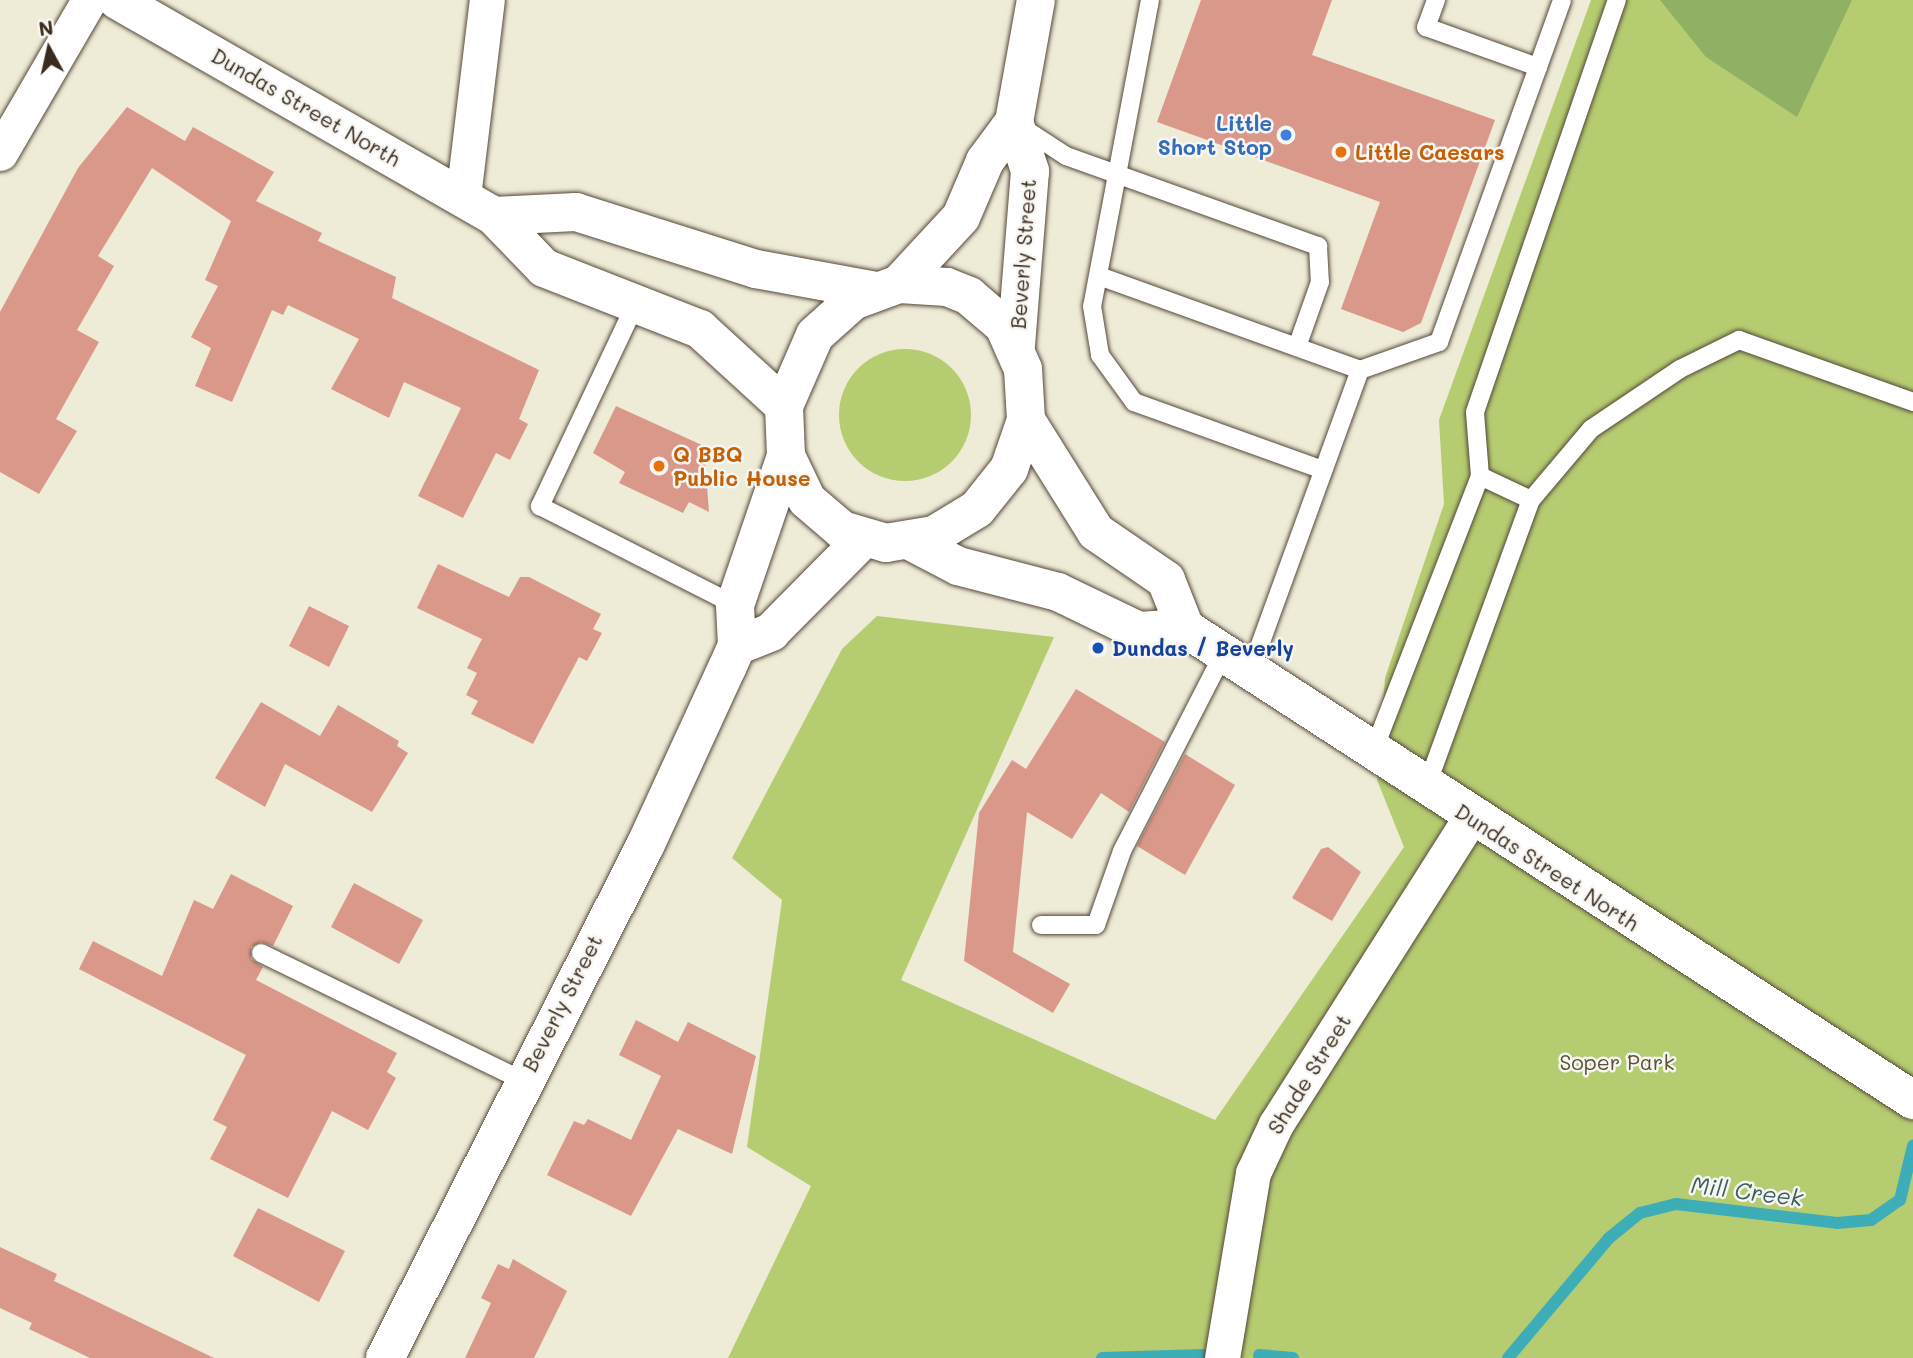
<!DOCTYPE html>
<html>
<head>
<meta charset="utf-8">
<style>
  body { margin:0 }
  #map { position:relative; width:1913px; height:1358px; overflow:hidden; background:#eeebd7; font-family:Mali,sans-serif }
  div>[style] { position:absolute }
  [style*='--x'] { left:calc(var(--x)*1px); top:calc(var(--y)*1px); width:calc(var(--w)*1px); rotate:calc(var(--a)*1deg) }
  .green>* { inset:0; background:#b5cc71 }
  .round { border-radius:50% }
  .forest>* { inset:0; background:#90b063 }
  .stream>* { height:12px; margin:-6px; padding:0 6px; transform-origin:6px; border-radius:6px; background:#3dadb8 }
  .building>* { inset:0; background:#da988a }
  .roads { filter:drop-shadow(0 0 2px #56473a) drop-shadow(0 0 2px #56473a) }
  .service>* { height:18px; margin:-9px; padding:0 9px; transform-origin:9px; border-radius:9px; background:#fff }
  .minor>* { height:35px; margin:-17.5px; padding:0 17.5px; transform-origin:17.5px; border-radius:17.5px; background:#fff }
  .tertiary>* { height:38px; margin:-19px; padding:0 19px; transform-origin:19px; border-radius:19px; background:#fff }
  .secondary>* { height:38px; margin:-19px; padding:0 19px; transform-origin:19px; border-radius:19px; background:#fff }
  .primary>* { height:38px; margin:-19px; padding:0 19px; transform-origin:19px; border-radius:19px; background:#fff }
  .dots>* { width:19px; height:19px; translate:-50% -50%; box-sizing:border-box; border:4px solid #f6f6f2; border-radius:50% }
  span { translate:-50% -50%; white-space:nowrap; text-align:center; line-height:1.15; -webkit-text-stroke:5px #f6f6f2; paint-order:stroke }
  .street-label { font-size:21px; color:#3b2a1e }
  .shop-label { font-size:21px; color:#366cbe; font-weight:700 }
  .right { translate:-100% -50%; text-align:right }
  .food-label { font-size:21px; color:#c56008; font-weight:700 }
  .left { translate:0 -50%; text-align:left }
  .transit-label { font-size:21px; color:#164399; font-weight:700 }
  .park-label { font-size:21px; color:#5a5233 }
  .water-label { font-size:23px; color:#3c5e5c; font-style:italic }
  .north { position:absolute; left:14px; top:14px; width:70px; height:70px; -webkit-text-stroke:5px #f6f6f2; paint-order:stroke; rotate:352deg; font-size:19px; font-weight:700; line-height:28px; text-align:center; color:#3b2a1e }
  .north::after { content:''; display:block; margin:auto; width:24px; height:32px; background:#3b2a1e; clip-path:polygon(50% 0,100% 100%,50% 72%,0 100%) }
</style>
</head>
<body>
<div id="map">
  <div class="green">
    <i style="clip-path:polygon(1591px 0,1913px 0,1913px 1358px,728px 1358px,811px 1186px,747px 1147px,782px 900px,732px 858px,842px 649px,877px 616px,1054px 637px,901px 980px,1215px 1120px,1404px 847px,1377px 780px,1385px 678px,1444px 504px,1439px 420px)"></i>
    <i class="round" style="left:839px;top:349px;width:132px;height:132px"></i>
  </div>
  <div class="forest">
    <i style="clip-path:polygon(1660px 0,1852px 0,1797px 117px,1706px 57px)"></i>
  </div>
  <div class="stream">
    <i style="--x:1259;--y:1355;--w:34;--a:5"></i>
    <i style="--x:1102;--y:1358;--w:101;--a:-1.7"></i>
    <i style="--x:1508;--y:1358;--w:157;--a:-49.9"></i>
    <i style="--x:1609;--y:1238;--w:40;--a:-39"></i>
    <i style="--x:1640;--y:1213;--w:37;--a:-14"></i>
    <i style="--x:1676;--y:1204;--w:162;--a:6.7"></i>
    <i style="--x:1837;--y:1223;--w:34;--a:-5"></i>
    <i style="--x:1871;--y:1220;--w:35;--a:-35"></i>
    <i style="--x:1900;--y:1200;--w:56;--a:-76.5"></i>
  </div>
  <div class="building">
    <i style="clip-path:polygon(1201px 0,1332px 0,1312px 55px,1495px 120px,1421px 323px,1403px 332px,1341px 309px,1380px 202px,1157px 122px)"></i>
    <i style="clip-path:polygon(127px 107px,185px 141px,193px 127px,274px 172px,256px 201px,322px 233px,318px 241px,396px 277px,392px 298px,539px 370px,519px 419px,528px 424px,510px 460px,496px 453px,463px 518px,418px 496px,461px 408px,404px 382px,389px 418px,331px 389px,359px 339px,288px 305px,283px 315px,272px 310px,232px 402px,195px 386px,211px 348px,191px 337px,218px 286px,205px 280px,231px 221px,152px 168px,98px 256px,114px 266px,77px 330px,99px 342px,56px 419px,77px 431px,39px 494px,0 472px,0 312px,78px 168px)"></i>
    <i style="clip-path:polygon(616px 406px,704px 446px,709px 512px,689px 502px,683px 513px,619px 483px,625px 472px,593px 453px)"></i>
    <i style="clip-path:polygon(438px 564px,509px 597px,520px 577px,529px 577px,601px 614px,593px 629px,602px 633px,587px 661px,579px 657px,533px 744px,471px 714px,478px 701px,466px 695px,477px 673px,467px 668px,482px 639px,417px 608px)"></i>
    <i style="clip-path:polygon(309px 606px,349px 626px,329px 667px,289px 646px)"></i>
    <i style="clip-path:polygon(1076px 689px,1165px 742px,1129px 812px,1101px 793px,1072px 839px,1027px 812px,1013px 952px,1070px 984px,1053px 1013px,964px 961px,979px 813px,1012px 760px,1026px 769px)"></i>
    <i style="clip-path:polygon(261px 702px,320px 736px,338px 705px,399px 741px,397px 746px,408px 753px,372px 812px,285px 764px,265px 807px,215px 778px)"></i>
    <i style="clip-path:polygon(1185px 754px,1235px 785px,1185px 875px,1137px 846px)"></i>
    <i style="clip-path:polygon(1328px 847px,1361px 872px,1332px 921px,1292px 898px,1321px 849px)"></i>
    <i style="clip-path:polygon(231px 874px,293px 906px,273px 946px,261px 942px,251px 947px,251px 959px,263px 967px,256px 980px,397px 1053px,387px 1072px,396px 1078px,368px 1130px,332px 1111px,288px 1198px,210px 1159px,227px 1127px,213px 1120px,246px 1055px,79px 969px,93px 941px,162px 976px,194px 900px,213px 909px)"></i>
    <i style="clip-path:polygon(354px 883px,423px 920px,399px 964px,331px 927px)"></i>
    <i style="clip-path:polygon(636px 1020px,678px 1042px,688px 1022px,756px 1056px,732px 1154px,678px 1129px,631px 1216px,547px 1175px,574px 1121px,584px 1125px,588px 1119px,631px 1140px,661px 1076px,619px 1055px)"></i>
    <i style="clip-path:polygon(258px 1208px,345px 1251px,319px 1302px,233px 1256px)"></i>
    <i style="clip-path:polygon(0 1247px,57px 1274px,54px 1281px,214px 1358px,90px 1358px,29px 1329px,32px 1323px,0 1308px)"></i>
    <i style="clip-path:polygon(513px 1259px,567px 1291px,534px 1358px,465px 1358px,491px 1303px,481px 1298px,498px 1264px,509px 1269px)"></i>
  </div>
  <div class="roads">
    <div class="service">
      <i style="--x:1150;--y:0;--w:311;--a:100.7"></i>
      <i style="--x:1092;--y:306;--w:50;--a:80.7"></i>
      <i style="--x:1100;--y:355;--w:58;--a:54.1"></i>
      <i style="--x:1134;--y:402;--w:201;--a:19.8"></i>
      <i style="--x:1436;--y:0;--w:29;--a:110"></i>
      <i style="--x:1426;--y:27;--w:119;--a:19.7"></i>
      <i style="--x:1020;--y:126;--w:55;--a:33.1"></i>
      <i style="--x:1066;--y:156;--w:268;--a:19.7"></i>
      <i style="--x:1318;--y:246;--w:36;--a:87"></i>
      <i style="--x:1320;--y:282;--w:69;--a:109.5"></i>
      <i style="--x:1099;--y:276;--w:277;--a:19.8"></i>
      <i style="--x:1360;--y:370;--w:316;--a:110"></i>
      <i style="--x:636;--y:303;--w:225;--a:115.3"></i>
      <i style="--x:540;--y:506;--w:219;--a:26.9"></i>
      <i style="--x:1360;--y:370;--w:84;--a:-19.5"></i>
      <i style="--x:1439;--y:342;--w:363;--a:-70.2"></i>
      <i style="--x:1480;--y:476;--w:56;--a:25.2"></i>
      <i style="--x:1373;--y:752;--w:296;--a:-68.8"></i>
      <i style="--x:1480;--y:476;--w:64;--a:-94.5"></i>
      <i style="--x:1475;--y:412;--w:436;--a:-71"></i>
      <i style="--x:1426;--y:788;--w:307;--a:-70"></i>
      <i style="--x:1531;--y:500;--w:93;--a:-49.8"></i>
      <i style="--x:1591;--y:429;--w:107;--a:-34"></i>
      <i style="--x:1680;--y:369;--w:66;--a:-26.2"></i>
      <i style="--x:1739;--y:340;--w:185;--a:19.6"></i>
      <i style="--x:1041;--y:925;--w:55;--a:0"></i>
      <i style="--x:1096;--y:925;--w:78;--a:-70.6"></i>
      <i style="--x:1122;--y:851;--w:225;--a:-62.8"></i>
      <i style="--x:261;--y:953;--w:292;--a:26"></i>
    </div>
    <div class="minor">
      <i style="--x:0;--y:153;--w:177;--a:-59.8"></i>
      <i style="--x:463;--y:197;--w:198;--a:-83.1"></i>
      <i style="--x:1222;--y:1358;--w:188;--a:-80.5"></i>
      <i style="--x:1253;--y:1173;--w:54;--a:-64.9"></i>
      <i style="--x:1276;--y:1124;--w:362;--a:-57.6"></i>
    </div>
    <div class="tertiary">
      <i style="--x:737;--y:646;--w:37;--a:-22"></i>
      <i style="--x:771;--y:632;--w:131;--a:-45.3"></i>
      <i style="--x:385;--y:1358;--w:574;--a:-63.08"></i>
      <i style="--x:645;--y:846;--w:196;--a:-65.3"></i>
      <i style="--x:727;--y:668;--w:24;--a:-66"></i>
      <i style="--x:737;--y:646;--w:41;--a:-92.8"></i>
      <i style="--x:735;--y:605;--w:157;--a:-71.1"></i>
    </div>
    <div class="secondary">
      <i style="--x:1014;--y:122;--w:52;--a:71.9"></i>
      <i style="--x:1030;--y:171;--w:176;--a:94.6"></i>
      <i style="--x:899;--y:284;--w:91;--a:-47.2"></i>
      <i style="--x:961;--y:217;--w:61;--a:-66.8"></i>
      <i style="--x:985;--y:161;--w:49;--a:-53.4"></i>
      <i style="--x:1014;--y:122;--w:124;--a:-79.8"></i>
    </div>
    <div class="primary">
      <i style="--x:117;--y:0;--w:434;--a:29.8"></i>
      <i style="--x:494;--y:216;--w:72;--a:46.1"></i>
      <i style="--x:544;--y:268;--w:168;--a:21.4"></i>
      <i style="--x:700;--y:329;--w:114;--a:42.5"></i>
      <i style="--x:494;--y:216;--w:82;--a:-2.8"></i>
      <i style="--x:576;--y:212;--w:189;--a:17.6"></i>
      <i style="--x:756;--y:269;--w:122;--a:10.4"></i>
      <i style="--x:899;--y:284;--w:48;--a:3.6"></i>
      <i style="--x:947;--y:287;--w:24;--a:22"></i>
      <i style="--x:969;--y:296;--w:46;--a:40.6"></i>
      <i style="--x:1004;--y:326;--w:47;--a:66.2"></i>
      <i style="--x:1023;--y:369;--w:51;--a:86.6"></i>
      <i style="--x:1026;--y:420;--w:52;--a:109.1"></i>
      <i style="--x:1009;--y:469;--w:51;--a:128.7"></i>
      <i style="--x:977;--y:509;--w:50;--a:148.8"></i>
      <i style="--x:934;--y:535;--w:49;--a:170.5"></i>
      <i style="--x:886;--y:543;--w:46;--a:-163.5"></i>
      <i style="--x:842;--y:530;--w:46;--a:-139.4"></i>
      <i style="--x:807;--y:500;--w:49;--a:-115.5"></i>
      <i style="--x:786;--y:456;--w:50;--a:-92.3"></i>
      <i style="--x:784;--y:406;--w:77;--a:-66.4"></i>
      <i style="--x:815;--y:335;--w:51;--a:-41.8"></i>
      <i style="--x:853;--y:301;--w:49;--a:-20.3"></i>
      <i style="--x:1026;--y:420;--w:132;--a:58"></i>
      <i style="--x:1096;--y:532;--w:85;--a:34.4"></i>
      <i style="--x:1166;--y:580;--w:52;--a:68.4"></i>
      <i style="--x:910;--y:541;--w:54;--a:27.5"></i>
      <i style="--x:958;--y:566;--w:103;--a:14.6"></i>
      <i style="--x:1058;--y:592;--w:90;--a:25.7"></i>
      <i style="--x:1139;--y:631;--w:46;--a:-3.7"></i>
      <i style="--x:1185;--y:628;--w:868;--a:32.96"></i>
    </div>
  </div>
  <div class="dots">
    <i style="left:1286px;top:135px;background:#3f7fe0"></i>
    <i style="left:1341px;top:152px;background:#e8710a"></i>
    <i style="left:659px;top:466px;background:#e8710a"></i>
    <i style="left:1098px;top:648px;background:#1a4fb4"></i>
  </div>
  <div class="street-label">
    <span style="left:306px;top:107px;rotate:30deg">Dundas Street North</span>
    <span style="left:1023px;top:254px;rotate:-86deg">Beverly Street</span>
    <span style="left:1547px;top:867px;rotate:33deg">Dundas Street North</span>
    <span style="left:562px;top:1003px;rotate:-63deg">Beverly Street</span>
    <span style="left:1309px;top:1074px;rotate:-58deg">Shade Street</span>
  </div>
  <div class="shop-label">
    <span class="right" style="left:1272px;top:135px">Little<br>Short Stop</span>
  </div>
  <div class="food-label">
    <span class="left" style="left:1355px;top:152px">Little Caesars</span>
    <span class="left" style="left:673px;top:466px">Q BBQ<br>Public House</span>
  </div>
  <div class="transit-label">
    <span class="left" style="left:1112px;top:648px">Dundas / Beverly</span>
  </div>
  <div class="park-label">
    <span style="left:1617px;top:1062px">Soper Park</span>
  </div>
  <div class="water-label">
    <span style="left:1747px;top:1191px;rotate:7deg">Mill Creek</span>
  </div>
  <div class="north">N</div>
</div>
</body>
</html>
